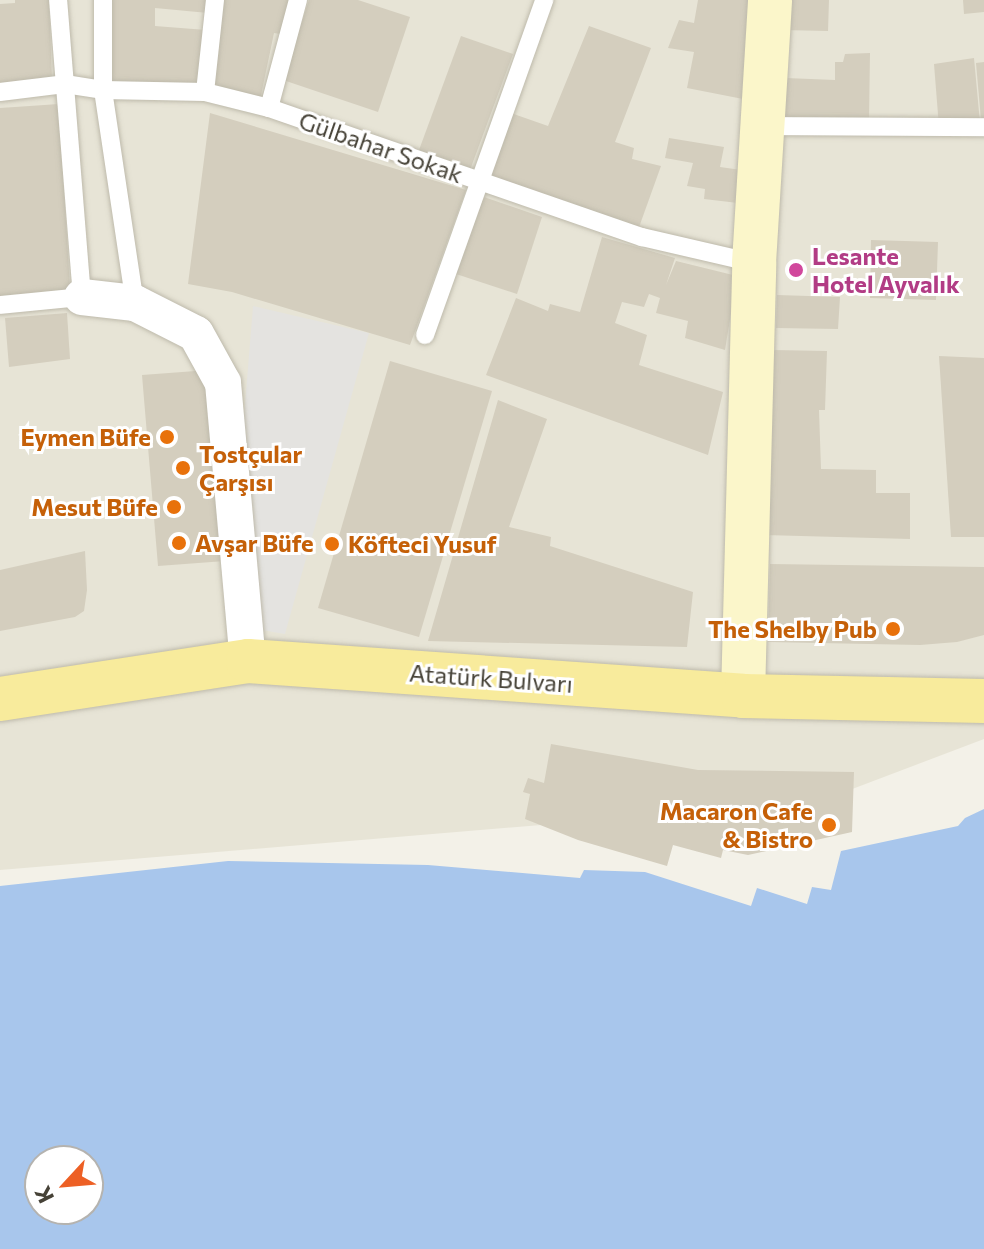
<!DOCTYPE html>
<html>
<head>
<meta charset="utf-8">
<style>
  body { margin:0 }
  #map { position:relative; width:984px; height:1249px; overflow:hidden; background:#f3f1e8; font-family:Commissioner,sans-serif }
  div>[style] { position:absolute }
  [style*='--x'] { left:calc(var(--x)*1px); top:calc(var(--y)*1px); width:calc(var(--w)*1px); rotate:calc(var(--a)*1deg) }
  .residential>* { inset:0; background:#e7e4d6 }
  .parking>* { inset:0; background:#e4e3e0 }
  .water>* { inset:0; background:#a8c6ec }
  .building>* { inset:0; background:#d4cebe }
  .roads { filter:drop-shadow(0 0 2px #bebaab) drop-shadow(0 0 2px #bebaab) }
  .lane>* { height:18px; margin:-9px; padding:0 9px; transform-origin:9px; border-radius:9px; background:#fff }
  .street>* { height:36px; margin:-18px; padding:0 18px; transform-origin:18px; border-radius:18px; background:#fff }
  .secondary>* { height:44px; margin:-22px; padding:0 22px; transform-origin:22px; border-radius:22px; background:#fbf6ca }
  .primary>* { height:44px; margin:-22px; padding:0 22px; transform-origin:22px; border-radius:22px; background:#f8eb9c }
  .dots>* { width:22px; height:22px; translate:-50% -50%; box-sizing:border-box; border:4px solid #fff; border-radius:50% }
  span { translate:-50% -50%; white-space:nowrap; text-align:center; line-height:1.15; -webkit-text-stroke:6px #fff; paint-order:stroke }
  .street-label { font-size:24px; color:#464237 }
  .hotel-label { font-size:24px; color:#b23c85; font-weight:700 }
  .left { translate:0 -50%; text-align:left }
  .food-label { font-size:24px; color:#c56008; font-weight:700 }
  .right { translate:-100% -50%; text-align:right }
  .north { position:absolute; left:24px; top:1145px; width:80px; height:80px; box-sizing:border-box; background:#fff; border:2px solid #b5b3af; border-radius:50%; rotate:244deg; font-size:22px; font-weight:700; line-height:32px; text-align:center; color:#464237 }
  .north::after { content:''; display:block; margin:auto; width:28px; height:36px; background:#ed6025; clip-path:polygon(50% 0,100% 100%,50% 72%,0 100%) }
</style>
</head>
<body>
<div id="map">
  <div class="residential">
    <i style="clip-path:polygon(0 0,984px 0,984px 739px,818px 802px,0 870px)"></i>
  </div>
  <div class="parking">
    <i style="clip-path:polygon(253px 306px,369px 333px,285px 634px,227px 624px)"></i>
  </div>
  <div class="water">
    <i style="clip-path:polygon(evenodd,984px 809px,984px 1249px,0 1249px,0 886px,228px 861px,428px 865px,580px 878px,584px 870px,645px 872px,751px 906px,757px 888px,807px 904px,812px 887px,831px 890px,841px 851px,958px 826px,965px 818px,984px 809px,40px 1161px,88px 1161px,88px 1209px,40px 1209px,40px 1161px)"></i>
  </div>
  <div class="building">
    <i style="clip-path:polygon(15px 0,49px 0,52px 80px,0 84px,0 4px,15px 3px)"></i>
    <i style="clip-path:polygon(112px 0,209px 0,208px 13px,155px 8px,155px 26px,206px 30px,199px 86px,112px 82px)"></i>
    <i style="clip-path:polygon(222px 0,292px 0,280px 34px,274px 33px,260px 100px,212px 89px)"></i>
    <i style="clip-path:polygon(309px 0,358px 0,410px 17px,378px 112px,283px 80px)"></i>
    <i style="clip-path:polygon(698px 0,754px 0,743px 99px,687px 88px,694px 52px,668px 48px,679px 20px,694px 23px)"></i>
    <i style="clip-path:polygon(783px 0,829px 0,828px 31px,783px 30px)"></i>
    <i style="clip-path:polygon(963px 0,984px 0,984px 12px,964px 14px)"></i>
    <i style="clip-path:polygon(589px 26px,651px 48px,615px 142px,634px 148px,632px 159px,661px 166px,638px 230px,484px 175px,508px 112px,548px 126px)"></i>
    <i style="clip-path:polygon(461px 36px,513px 54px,470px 170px,419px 150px)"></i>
    <i style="clip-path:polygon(870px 53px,869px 120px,783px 118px,786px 78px,835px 80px,835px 62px,843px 62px,845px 54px)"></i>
    <i style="clip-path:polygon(974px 58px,980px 123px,939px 127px,934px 64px)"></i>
    <i style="clip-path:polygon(984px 62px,984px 120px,981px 120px,976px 63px)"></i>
    <i style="clip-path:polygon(59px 104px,70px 289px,0 296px,0 108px)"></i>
    <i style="clip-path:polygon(210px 113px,466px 190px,410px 345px,232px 292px,188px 284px)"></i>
    <i style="clip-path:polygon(669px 138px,724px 147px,720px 167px,741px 170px,738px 203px,704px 199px,705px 189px,687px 186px,693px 163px,665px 158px)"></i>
    <i style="clip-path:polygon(481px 196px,542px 217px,517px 294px,453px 273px)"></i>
    <i style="clip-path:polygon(602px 237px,675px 258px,666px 285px,676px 261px,737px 276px,725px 350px,685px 338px,688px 321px,656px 313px,660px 298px,649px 294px,644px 307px,622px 302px,615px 323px,647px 335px,639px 365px,723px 392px,708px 455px,486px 375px,516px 298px,548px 311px,550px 304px,580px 312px)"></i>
    <i style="clip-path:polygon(871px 240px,938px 242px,936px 300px,870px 298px)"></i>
    <i style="clip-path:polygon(777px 295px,840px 297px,838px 329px,776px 328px)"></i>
    <i style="clip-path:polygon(67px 313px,70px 359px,9px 367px,5px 318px)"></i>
    <i style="clip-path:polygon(773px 350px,827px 351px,825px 410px,819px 410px,821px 469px,876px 470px,876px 493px,910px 493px,910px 539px,765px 535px)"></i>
    <i style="clip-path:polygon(939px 356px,984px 358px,984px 537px,951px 537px)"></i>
    <i style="clip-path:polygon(390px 361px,492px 391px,419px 637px,318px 608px)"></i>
    <i style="clip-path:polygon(209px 370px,225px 561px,158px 566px,142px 375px)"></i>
    <i style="clip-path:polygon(498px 400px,547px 419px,509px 527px,551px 537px,550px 546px,693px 592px,687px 647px,428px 641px)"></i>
    <i style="clip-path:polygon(85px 551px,87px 590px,84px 611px,75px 617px,0 631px,0 570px)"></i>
    <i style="clip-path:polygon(770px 564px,984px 567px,984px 635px,957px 642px,920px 645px,768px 642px)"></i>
    <i style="clip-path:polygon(551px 744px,698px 770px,854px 772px,852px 832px,748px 855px,723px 850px,721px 858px,673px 845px,667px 866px,578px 840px,525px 819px,530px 794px,523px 792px,528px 778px,544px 783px)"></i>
  </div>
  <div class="roads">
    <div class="lane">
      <i style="--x:103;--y:0;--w:90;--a:90"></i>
      <i style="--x:103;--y:90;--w:215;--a:81.5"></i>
      <i style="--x:0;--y:92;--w:65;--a:-7"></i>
      <i style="--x:65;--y:84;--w:38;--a:9"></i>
      <i style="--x:103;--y:90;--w:102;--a:1.1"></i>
      <i style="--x:205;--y:92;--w:66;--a:14"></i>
      <i style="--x:269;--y:108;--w:395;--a:19.1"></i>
      <i style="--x:642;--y:237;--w:115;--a:13.1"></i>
      <i style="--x:205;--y:92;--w:93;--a:-83.8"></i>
      <i style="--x:269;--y:108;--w:112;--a:-75"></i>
      <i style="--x:764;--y:126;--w:220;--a:0.3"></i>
      <i style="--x:0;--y:305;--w:82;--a:-5.6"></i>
      <i style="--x:82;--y:297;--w:298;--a:-94.6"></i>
      <i style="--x:425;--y:335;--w:356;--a:-70.4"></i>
    </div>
    <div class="street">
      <i style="--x:82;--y:297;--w:53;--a:6.5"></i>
      <i style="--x:135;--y:303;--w:68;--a:26.9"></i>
      <i style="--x:196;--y:334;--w:56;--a:61.1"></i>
      <i style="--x:223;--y:383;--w:279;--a:84.9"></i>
    </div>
    <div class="secondary">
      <i style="--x:743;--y:696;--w:433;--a:-88.5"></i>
      <i style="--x:754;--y:263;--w:263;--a:-86.5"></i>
    </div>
    <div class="primary">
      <i style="--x:0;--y:699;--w:251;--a:-8.7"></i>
      <i style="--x:248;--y:661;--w:496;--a:4"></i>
      <i style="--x:743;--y:696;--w:241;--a:1.2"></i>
    </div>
  </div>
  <div class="dots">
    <i style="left:796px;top:270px;background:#d1479c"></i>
    <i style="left:167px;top:437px;background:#e8710a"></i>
    <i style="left:183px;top:468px;background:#e8710a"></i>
    <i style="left:174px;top:507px;background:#e8710a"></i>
    <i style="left:179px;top:543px;background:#e8710a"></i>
    <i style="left:332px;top:544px;background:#e8710a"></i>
    <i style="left:893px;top:629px;background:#e8710a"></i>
    <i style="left:829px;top:825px;background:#e8710a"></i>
  </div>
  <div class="street-label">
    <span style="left:381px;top:147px;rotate:19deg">Gülbahar Sokak</span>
    <span style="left:491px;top:678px;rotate:4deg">Atatürk Bulvarı</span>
  </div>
  <div class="hotel-label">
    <span class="left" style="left:812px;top:270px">Lesante<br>Hotel Ayvalık</span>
  </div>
  <div class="food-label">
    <span class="right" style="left:151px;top:437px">Eymen Büfe</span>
    <span class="left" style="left:199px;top:468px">Tostçular<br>Çarşısı</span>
    <span class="right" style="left:158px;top:507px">Mesut Büfe</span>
    <span class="left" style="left:195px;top:543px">Avşar Büfe</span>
    <span class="left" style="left:348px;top:544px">Köfteci Yusuf</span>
    <span class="right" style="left:877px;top:629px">The Shelby Pub</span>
    <span class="right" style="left:813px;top:825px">Macaron Cafe<br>&amp; Bistro</span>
  </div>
  <div class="north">K</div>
</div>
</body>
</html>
